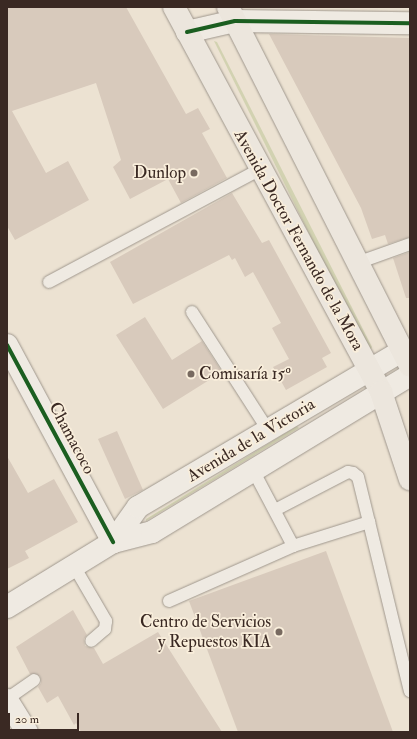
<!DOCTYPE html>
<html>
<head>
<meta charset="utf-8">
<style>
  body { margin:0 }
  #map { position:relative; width:417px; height:739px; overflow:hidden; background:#ece2d2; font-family:"IM FELL Double Pica",serif }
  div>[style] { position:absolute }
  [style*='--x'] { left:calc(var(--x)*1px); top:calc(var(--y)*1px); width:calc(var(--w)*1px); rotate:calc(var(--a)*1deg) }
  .green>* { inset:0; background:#d2d2b1 }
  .building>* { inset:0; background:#d8cabc }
  .roads { filter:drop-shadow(0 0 1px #9f978d) drop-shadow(0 0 1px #9f978d) }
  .service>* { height:12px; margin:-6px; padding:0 6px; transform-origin:6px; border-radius:6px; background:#efeae2 }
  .minor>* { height:22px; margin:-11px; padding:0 11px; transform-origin:11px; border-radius:11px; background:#efeae2 }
  .tertiary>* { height:22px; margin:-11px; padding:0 11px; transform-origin:11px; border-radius:11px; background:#efeae2 }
  .secondary>* { height:22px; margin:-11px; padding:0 11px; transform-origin:11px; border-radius:11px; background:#efeae2 }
  .trunk>* { height:22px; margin:-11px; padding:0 11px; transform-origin:11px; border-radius:11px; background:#ece6dd }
  .cycleway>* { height:4px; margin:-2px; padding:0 2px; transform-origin:2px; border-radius:2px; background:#1b5e20 }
  .dots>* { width:11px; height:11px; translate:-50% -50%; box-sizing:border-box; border:2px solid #f9eedb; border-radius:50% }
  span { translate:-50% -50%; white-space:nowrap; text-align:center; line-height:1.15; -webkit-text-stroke:3.5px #f9eedb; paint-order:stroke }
  .poi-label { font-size:17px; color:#3a2923 }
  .right { translate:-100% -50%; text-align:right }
  .left { translate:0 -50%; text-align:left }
  .street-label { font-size:17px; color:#3a2923 }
  .frame { position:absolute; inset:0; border:8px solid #3a2923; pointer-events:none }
  .scale { position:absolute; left:8px; top:713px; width:71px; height:18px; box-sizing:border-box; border:2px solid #3a2923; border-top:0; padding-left:5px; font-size:12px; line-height:14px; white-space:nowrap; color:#3a2923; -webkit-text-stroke:3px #f9eedb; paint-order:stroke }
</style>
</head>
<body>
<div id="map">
  <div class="green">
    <i style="clip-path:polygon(214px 41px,217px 42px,372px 347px,370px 352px,366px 349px)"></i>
    <i style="clip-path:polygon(297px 426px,299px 428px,146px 521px,146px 519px)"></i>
  </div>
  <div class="building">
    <i style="clip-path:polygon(7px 7px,126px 7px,186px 114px,198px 108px,210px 129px,202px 133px,227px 178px,181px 203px,168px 179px,130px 199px,113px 167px,121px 160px,96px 83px,12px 111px,46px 173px,68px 161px,89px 200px,15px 240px,7px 226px)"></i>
    <i style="clip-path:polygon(269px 34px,410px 38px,410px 237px,388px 244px,385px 235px,372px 239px,361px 208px)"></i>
    <i style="clip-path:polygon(232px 193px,262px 243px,269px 240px,331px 353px,322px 358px,327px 367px,286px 390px,273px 367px,289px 359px,272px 328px,281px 323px,253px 272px,245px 277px,235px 258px,232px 260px,229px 255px,133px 304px,110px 262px)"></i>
    <i style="clip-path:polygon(410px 252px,410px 298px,406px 298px,393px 258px)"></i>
    <i style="clip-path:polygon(145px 317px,172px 360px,202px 341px,222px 372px,163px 409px,116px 335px)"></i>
    <i style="clip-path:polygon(117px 431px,143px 490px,125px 499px,98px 439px)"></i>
    <i style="clip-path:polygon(7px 456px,28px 493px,54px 479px,78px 522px,25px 551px,29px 558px,7px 569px)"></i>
    <i style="clip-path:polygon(326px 551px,393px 732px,238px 732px,189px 601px)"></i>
    <i style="clip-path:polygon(73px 610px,87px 635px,84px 639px,85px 646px,94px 648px,103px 664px,158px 632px,222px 732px,81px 732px,76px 723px,74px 725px,58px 696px,47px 703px,38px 687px,41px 683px,40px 676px,30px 674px,16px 647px)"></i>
  </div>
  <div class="roads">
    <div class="service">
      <i style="--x:357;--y:263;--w:56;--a:-19.7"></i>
      <i style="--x:49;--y:282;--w:240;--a:-28.1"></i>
      <i style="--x:192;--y:312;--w:140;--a:57.2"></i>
      <i style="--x:253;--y:470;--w:86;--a:62.2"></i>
      <i style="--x:293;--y:546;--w:80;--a:-17.5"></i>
      <i style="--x:369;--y:522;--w:174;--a:76.4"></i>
      <i style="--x:275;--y:510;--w:82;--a:-27.5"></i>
      <i style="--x:348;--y:472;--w:5;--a:11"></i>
      <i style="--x:353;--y:473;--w:6;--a:39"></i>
      <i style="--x:358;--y:477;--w:46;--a:76.3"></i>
      <i style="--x:74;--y:566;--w:64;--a:59.8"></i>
      <i style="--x:106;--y:621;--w:8;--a:97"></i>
      <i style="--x:105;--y:629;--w:18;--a:139"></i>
      <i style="--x:169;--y:601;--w:136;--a:-23.9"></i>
      <i style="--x:7;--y:699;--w:33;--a:-35"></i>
    </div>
    <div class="minor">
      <i style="--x:187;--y:32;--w:49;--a:-12.9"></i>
      <i style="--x:235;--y:21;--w:175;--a:0.7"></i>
      <i style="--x:7;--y:700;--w:38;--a:58"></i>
    </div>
    <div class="tertiary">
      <i style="--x:7;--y:345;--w:224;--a:61.7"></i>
    </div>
    <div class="secondary">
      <i style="--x:113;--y:542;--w:43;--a:-54.5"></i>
      <i style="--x:138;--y:507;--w:307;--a:-30.6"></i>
      <i style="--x:7;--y:607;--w:124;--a:-31.5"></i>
      <i style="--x:113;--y:542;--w:40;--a:-14.4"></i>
      <i style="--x:152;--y:532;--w:302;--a:-31.3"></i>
    </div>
    <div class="trunk">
      <i style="--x:174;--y:7;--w:437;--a:61.7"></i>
      <i style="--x:381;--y:392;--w:92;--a:71.6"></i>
      <i style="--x:228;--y:7;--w:402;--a:63.1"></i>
    </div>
  </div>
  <div class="cycleway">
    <i style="--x:187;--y:32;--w:49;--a:-12.9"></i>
    <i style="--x:235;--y:21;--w:175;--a:0.7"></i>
    <i style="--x:7;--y:345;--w:224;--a:61.7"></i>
  </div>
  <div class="dots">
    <i style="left:194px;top:173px;background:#786a60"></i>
    <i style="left:191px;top:374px;background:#786a60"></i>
    <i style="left:279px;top:632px;background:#786a60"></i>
  </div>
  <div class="poi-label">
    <span class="right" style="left:186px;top:173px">Dunlop</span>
    <span class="left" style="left:199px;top:374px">Comisaría 15º</span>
    <span class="right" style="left:271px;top:632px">Centro de Servicios<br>y Repuestos KIA</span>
  </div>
  <div class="street-label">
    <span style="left:299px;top:240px;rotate:61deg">Avenida Doctor Fernando de la Mora</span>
    <span style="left:72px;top:438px;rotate:62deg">Chamacoco</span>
    <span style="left:251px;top:440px;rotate:-31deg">Avenida de la Victoria</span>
  </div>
  <div class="frame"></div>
  <div class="scale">20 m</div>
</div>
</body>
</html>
